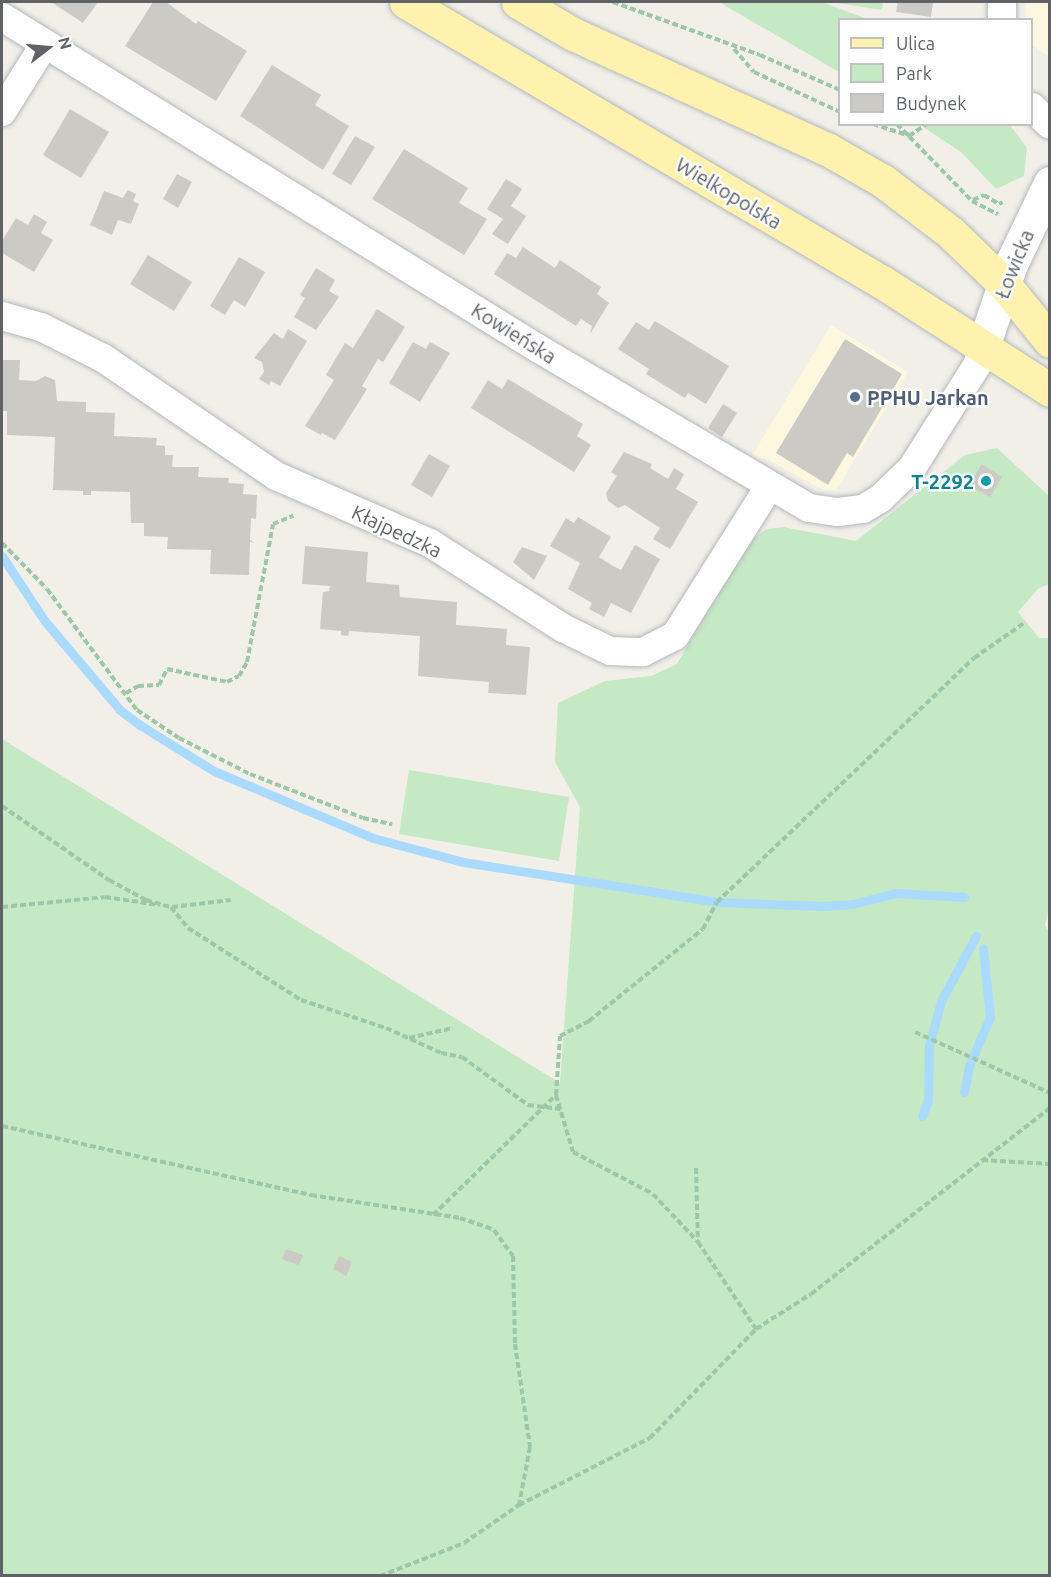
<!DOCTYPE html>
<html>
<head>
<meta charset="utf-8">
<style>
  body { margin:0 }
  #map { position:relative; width:1051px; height:1577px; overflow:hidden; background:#f1efe8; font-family:Ubuntu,sans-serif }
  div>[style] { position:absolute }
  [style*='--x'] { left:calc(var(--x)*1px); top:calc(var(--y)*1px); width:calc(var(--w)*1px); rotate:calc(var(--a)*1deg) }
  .commercial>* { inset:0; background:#fef7e0 }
  .green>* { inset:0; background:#c5e8c5 }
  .stream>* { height:9px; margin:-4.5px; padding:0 4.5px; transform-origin:4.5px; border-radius:4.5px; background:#aadaff }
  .building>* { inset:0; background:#cccac5 }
  .path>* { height:4px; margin-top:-2px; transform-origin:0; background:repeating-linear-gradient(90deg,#9cc7a9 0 6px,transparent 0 9px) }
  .roads { filter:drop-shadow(0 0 2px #b5b8bc) drop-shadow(0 0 2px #b5b8bc) }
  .minor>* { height:28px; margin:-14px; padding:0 14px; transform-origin:14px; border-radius:14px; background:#fff }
  .tertiary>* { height:33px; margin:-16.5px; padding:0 16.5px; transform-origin:16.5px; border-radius:16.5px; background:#fff }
  .primary>* { height:33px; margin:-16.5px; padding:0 16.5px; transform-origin:16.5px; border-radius:16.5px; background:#fff2af }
  .dots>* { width:16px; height:16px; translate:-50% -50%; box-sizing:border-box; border:3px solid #fff; border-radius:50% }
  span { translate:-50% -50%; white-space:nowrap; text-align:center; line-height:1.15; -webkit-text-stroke:4.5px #fff; paint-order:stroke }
  .street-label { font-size:20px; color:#5f6368 }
  .service-label { font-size:20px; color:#4e5e75; font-weight:700 }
  .left { translate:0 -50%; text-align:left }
  .culture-label { font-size:20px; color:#0d838f; font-weight:700 }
  .right { translate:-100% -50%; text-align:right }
  .frame { position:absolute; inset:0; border:3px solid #5f6368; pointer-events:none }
  .legend { position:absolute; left:838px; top:18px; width:195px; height:108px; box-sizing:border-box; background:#fff; border:2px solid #bfc1c3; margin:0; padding:8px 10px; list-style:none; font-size:18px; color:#5f6368 }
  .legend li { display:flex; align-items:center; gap:12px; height:30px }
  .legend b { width:30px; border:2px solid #bfc1c3 }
  .north { position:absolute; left:18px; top:18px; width:60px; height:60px; -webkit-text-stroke:4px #fff; paint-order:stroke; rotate:74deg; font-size:16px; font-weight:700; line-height:24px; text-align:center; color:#5f6368 }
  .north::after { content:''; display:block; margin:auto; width:21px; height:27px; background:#5f6368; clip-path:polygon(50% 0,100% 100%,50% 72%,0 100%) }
</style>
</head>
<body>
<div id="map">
  <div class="commercial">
    <i style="clip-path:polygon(1026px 2px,1049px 2px,1049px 56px,1032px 45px,1032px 20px,1026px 19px)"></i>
    <i style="clip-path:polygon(831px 325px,908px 372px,836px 490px,824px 490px,765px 458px,750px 459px)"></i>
  </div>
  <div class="green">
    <i style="clip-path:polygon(719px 2px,822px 2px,867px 19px,840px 20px,839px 72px)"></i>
    <i style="clip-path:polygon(830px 2px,883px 2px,882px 10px)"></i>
    <i style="clip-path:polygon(920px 125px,1010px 125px,1027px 148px,1024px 176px,996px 189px,961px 152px)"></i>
    <i style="clip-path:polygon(997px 448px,1049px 496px,1049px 584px,1038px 589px,1018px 612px,1039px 638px,1050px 638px,1050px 904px,1045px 925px,1050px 934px,1049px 1575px,2px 1575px,2px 739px,560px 1083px,580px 807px,555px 762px,558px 703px,605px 681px,651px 676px,677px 664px,746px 543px,767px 529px,783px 527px,856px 541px,965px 455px)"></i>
    <i style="clip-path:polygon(409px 770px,569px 797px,559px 861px,399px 834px)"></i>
  </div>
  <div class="stream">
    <i style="--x:2;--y:556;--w:77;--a:56.7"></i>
    <i style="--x:44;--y:620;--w:118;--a:49.8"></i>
    <i style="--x:120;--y:710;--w:25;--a:37"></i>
    <i style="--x:140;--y:725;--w:87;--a:31.9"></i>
    <i style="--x:214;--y:771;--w:173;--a:22.8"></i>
    <i style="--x:373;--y:838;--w:93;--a:14.9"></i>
    <i style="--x:463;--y:862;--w:257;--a:8.9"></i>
    <i style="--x:717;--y:902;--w:106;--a:2.2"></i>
    <i style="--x:823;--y:906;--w:30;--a:-4"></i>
    <i style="--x:853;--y:904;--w:44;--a:-14.3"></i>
    <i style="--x:896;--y:893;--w:68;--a:3.4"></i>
    <i style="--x:964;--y:1092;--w:26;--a:-79"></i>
    <i style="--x:969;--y:1066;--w:53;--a:-66.8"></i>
    <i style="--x:990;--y:1017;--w:69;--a:-95.8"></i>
    <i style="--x:922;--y:1116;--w:17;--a:-69"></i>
    <i style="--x:928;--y:1100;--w:54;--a:-88.9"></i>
    <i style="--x:929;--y:1046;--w:47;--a:-75.1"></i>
    <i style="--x:941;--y:1001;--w:74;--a:-61.7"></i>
  </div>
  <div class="building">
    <i style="clip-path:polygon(51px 2px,98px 2px,83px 23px)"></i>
    <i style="clip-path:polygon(153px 2px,166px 2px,196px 24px,198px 21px,247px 51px,216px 101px,125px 46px)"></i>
    <i style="clip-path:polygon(898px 2px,933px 2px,931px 17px,896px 12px)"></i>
    <i style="clip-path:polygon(272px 65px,321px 95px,315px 105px,349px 126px,323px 170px,240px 116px)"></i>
    <i style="clip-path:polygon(70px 109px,109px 132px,81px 178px,43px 155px)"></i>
    <i style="clip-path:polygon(355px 136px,375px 147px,351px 185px,332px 174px)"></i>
    <i style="clip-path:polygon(404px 149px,468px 188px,459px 203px,487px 219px,464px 255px,372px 199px)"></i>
    <i style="clip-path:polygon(177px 174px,192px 182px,178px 208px,163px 199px)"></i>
    <i style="clip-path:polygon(506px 179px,522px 189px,511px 206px,526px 216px,508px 244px,492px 234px,503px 219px,487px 209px)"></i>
    <i style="clip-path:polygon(128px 190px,136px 194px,133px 201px,139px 204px,131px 224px,118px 220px,112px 235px,90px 225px,104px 191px,123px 198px)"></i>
    <i style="clip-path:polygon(34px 214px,47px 222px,41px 233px,53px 240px,34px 272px,2px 253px,2px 241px,16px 218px,28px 225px)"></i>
    <i style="clip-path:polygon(523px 247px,555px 268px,560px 260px,601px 287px,597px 294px,609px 303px,590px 334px,592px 326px,581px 319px,576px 326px,494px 274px,507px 253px,516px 258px)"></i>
    <i style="clip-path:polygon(148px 255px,192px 282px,174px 311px,130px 284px)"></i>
    <i style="clip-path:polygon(239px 257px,265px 272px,245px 307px,234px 300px,225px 315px,210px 306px)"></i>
    <i style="clip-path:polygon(316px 268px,335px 280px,329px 291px,339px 297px,316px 330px,294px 317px,305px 298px,300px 295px)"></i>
    <i style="clip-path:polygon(377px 309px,405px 327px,383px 362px,378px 359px,362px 386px,367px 389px,335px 440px,322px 433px,321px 435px,305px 426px,334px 380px,326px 375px,345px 343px,353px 348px)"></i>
    <i style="clip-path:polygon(655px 321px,729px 366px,706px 404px,688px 393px,685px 398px,646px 374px,649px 369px,618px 349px,636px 322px,649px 330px)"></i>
    <i style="clip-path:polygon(288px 329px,307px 341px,280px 386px,271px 381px,269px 385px,259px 379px,264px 372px,262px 362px,254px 358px,274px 333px,283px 339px)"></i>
    <i style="clip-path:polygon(845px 339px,902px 374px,853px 457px,847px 453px,828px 485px,776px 453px)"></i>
    <i style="clip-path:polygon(413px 342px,426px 349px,430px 342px,450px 353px,420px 402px,389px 383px)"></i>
    <i style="clip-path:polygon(2px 360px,20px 360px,19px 380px,36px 381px,45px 376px,55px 380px,57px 401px,86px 402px,86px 412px,115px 413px,114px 436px,157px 438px,156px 445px,165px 446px,165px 455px,173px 455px,172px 467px,199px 467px,198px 477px,229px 478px,228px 483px,244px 484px,243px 494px,257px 495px,256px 519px,251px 518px,250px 540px,255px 543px,250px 542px,249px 575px,210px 574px,211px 550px,167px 549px,168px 537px,144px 536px,144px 523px,131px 523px,130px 492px,91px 491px,91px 495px,83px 495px,83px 491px,53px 490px,55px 437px,7px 435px,7px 411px,2px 411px)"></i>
    <i style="clip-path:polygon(508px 379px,583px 424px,577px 436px,591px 445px,574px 472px,471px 408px,488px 380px,502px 389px)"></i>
    <i style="clip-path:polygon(723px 404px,737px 413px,722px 437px,708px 428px)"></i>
    <i style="clip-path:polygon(624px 452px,652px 464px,650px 468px,668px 479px,674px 468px,684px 474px,676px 489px,698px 502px,670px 549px,653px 539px,660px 528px,625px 505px,618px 508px,608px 501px,606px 493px,617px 476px,611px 472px)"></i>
    <i style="clip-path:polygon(429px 454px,450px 466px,432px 497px,411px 485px)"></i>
    <i style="clip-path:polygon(982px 464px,1002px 477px,990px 497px,969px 485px)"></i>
    <i style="clip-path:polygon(578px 517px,611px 537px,599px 557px,613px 566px,621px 570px,635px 545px,660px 559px,631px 613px,611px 603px,604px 617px,589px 609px,592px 603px,568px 589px,580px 563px,550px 546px,566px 518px,574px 523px)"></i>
    <i style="clip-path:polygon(305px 546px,368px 552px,366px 582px,399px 585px,400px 597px,457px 602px,456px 625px,507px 629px,506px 645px,530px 647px,526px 695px,488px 693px,489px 682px,418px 676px,420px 636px,349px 631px,348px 636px,341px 635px,341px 631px,320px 629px,323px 592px,329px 591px,330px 586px,302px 584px)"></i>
    <i style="clip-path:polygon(522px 547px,547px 556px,534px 580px,513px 562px)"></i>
    <i style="clip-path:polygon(286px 1249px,303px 1255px,299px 1265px,282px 1259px)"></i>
    <i style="clip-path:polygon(339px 1256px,352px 1262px,346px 1276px,333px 1269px)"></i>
  </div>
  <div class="path">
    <i style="--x:613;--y:2;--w:156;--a:19.8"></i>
    <i style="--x:760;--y:55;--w:87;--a:23.6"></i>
    <i style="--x:734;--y:49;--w:30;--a:49"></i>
    <i style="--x:754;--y:72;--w:95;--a:24.9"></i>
    <i style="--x:873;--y:124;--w:38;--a:18"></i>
    <i style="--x:897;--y:124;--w:107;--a:45.8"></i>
    <i style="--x:972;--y:201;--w:29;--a:27"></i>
    <i style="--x:909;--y:136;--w:22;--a:-34"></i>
    <i style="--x:973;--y:200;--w:12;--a:-24"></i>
    <i style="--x:984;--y:195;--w:17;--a:31"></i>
    <i style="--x:999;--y:204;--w:4;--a:-27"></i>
    <i style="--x:2;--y:543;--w:64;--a:45.6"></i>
    <i style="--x:47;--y:589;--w:151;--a:53.4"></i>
    <i style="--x:137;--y:710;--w:50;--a:33.7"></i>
    <i style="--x:179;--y:738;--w:80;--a:26.9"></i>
    <i style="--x:250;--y:774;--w:121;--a:21.3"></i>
    <i style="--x:363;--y:818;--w:30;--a:12"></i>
    <i style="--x:126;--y:693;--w:14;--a:-30"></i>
    <i style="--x:138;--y:686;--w:21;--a:-3"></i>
    <i style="--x:159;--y:685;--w:18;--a:-63"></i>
    <i style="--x:167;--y:669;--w:61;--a:12.2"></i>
    <i style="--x:227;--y:682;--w:13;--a:-27"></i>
    <i style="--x:239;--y:676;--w:16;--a:-60"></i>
    <i style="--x:247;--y:662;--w:140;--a:-79.3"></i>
    <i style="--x:273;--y:524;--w:22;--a:-22"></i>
    <i style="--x:2;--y:806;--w:130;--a:34.7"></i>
    <i style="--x:109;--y:880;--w:42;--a:28.4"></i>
    <i style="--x:146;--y:900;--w:26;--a:16"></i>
    <i style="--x:171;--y:907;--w:27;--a:51"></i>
    <i style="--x:188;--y:928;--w:134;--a:32.5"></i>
    <i style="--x:301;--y:1000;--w:89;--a:18.2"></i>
    <i style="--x:386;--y:1028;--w:60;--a:24.4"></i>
    <i style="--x:441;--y:1053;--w:21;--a:11"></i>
    <i style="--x:462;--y:1057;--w:82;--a:36"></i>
    <i style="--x:528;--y:1105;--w:33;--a:7"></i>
    <i style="--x:2;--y:907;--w:103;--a:-5.5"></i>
    <i style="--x:105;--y:897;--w:55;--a:8.4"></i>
    <i style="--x:172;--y:907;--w:59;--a:-6.8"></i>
    <i style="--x:915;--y:1032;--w:148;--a:24.3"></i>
    <i style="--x:409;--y:1038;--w:45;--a:-12.8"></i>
    <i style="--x:556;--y:1095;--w:59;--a:73.4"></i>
    <i style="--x:573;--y:1152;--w:90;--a:27.7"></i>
    <i style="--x:653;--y:1194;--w:66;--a:46.8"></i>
    <i style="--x:698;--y:1242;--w:105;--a:56.3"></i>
    <i style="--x:2;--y:1126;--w:317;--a:12.6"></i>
    <i style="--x:311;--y:1195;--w:151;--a:8.8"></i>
    <i style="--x:460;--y:1218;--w:36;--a:19"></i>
    <i style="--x:494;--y:1230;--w:32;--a:54"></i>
    <i style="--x:513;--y:1256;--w:88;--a:88.7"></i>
    <i style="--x:515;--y:1344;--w:104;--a:81.7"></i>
    <i style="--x:530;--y:1447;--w:59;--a:100.7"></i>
    <i style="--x:982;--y:1160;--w:68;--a:3.4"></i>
    <i style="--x:696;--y:1168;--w:74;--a:88.5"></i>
    <i style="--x:433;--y:1215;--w:172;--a:-44.3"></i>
    <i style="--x:556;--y:1095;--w:59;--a:-86.1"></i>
    <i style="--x:560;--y:1036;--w:33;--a:-27"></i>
    <i style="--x:589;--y:1021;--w:146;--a:-38.9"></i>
    <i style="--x:703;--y:929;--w:30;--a:-63"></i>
    <i style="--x:717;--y:902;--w:354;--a:-43.5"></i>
    <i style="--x:974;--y:658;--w:61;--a:-35"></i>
    <i style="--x:380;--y:1576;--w:90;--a:-21.4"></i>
    <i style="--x:464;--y:1543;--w:67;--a:-34.6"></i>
    <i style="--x:519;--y:1505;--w:147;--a:-27.1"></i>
    <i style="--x:650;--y:1438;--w:152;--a:-45.8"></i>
    <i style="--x:756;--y:1329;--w:65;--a:-32.5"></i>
    <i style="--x:811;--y:1294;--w:303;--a:-37.9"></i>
  </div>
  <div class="roads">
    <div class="minor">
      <i style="--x:1002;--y:2;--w:18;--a:90"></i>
      <i style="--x:2;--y:17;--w:631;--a:31.73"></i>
      <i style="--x:539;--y:349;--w:313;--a:30.5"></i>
      <i style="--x:809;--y:508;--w:29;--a:8"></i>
      <i style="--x:838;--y:512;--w:25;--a:-7"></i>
      <i style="--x:863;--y:509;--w:21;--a:-31"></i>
      <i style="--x:881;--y:498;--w:43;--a:-44.1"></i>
      <i style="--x:912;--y:468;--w:122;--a:-57.7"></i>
      <i style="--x:977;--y:365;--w:19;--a:-72"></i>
      <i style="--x:1032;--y:107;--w:25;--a:45"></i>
      <i style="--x:2;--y:112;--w:79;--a:-57.9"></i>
      <i style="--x:2;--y:316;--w:41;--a:15.8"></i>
      <i style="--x:41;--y:327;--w:69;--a:26.6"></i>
      <i style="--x:103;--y:358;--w:209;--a:34.3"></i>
      <i style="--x:276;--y:476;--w:168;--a:23.5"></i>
      <i style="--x:430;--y:543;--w:158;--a:32.6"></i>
      <i style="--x:563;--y:628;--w:52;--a:26.1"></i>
      <i style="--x:610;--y:651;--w:33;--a:2"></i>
      <i style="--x:643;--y:652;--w:36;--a:-27"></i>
      <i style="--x:675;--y:636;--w:176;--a:-57.8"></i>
    </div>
    <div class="tertiary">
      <i style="--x:983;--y:347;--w:88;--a:-71.4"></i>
      <i style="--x:1011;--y:264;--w:90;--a:-64.3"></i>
    </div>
    <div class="primary">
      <i style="--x:406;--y:2;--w:552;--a:30.47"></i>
      <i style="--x:882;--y:282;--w:200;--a:32.7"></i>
      <i style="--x:518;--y:2;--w:64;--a:30.2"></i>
      <i style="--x:573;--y:34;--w:279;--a:24.4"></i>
      <i style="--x:827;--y:149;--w:64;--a:29.7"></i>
      <i style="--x:883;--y:181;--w:84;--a:37.3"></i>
      <i style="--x:950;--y:232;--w:75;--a:43.9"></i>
      <i style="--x:1004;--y:284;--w:73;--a:51.1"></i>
    </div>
  </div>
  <div class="dots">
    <i style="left:855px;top:397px;background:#5c6f8a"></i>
    <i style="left:986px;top:481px;background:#0f9aa8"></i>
  </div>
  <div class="street-label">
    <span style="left:729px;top:193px;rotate:31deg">Wielkopolska</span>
    <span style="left:1014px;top:264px;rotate:-68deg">Łowicka</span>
    <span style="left:514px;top:333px;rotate:32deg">Kowieńska</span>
    <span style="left:397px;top:531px;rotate:25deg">Kłajpedzka</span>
  </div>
  <div class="service-label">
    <span class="left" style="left:867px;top:397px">PPHU Jarkan</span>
  </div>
  <div class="culture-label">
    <span class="right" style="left:974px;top:481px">T-2292</span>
  </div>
  <div class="frame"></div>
  <ul class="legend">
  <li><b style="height:8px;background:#fff2af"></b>Ulica</li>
  <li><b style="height:16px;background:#c5e8c5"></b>Park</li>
  <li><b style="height:16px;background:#cccac5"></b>Budynek</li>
  </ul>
  <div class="north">N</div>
</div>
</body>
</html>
